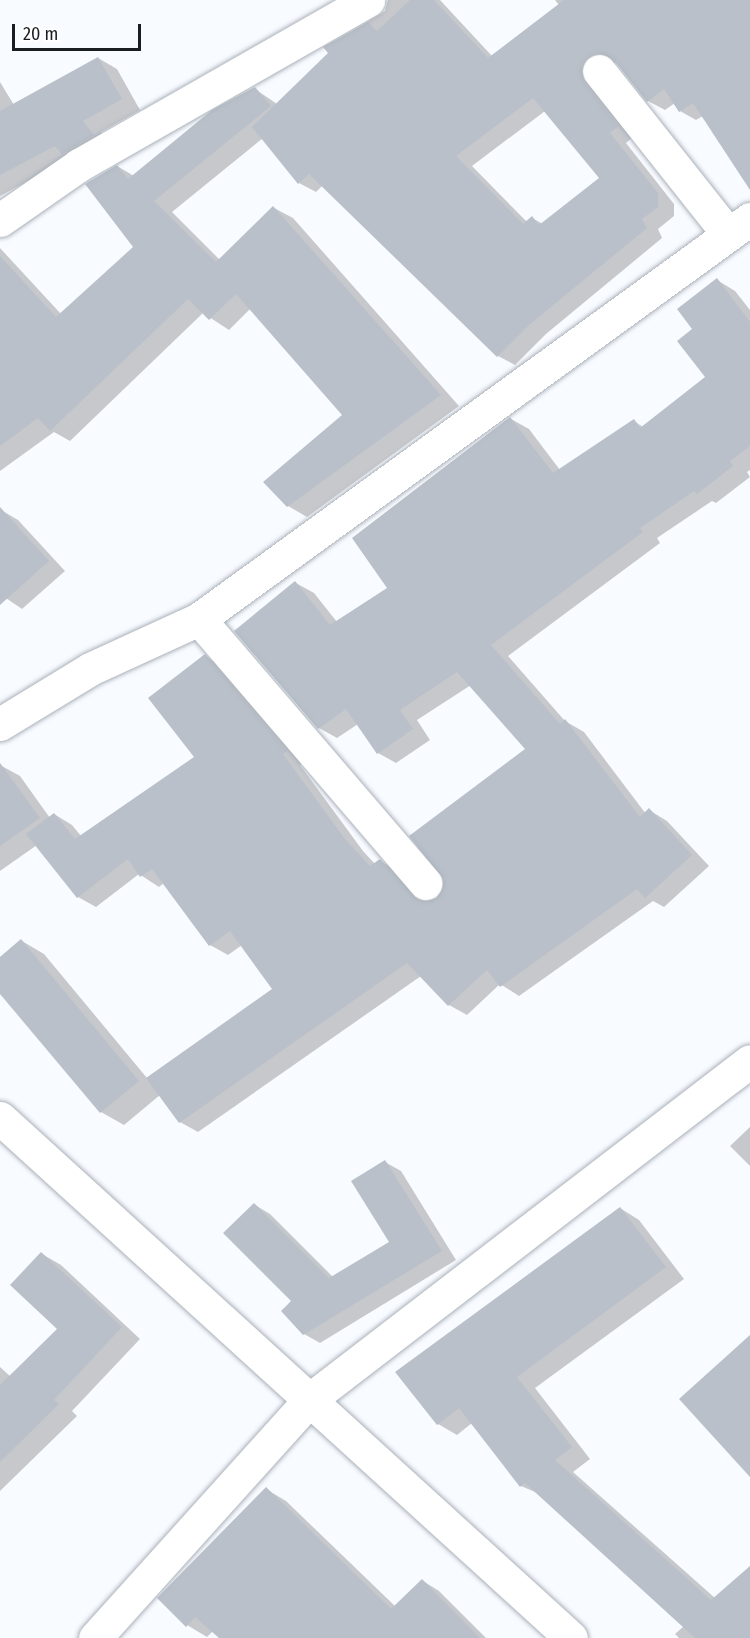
<!DOCTYPE html>
<html>
<head>
<meta charset="utf-8">
<style>
  body { margin:0 }
  #map { position:relative; width:750px; height:1638px; overflow:hidden; background:#f8fbff; font-family:"Fira Sans Condensed",sans-serif }
  div>[style] { position:absolute }
  [style*='--x'] { left:calc(var(--x)*1px); top:calc(var(--y)*1px); width:calc(var(--w)*1px); rotate:calc(var(--a)*1deg) }
  .shadow>* { inset:0; background:#0003 }
  .building>* { inset:0; background:#b9c0c9 }
  .roads { filter:drop-shadow(0 0 2px #aab1ba) drop-shadow(0 0 2px #aab1ba) }
  .street>* { height:33px; margin:-16.5px; padding:0 16.5px; transform-origin:16.5px; border-radius:16.5px; background:#fff }
  .secondary>* { height:33px; margin:-16.5px; padding:0 16.5px; transform-origin:16.5px; border-radius:16.5px; background:#fff }
  span { translate:-50% -50%; white-space:nowrap; text-align:center; line-height:1.15; -webkit-text-stroke:6px #fff; paint-order:stroke }
  .scale { position:absolute; left:12px; top:24px; width:129px; height:27px; box-sizing:border-box; border:3px solid #1b1e21; border-top:0; padding-left:8px; font-size:18px; line-height:21px; white-space:nowrap; color:#1b1e21; -webkit-text-stroke:4px #fff; paint-order:stroke }
</style>
</head>
<body>
<div id="map">
  <div class="shadow">
    <i style="clip-path:polygon(evenodd,388px 0,440px 0,492px 56px,559px 5px,555px 0,750px 0,750px 173px,703px 116px,696px 120px,680px 111px,675px 103px,665px 110px,648px 101px,618px 62px,605px 65px,634px 136px,626px 143px,674px 204px,674px 216px,658px 229px,662px 238px,546px 334px,515px 365px,498px 356px,323px 185px,316px 192px,299px 183px,263px 138px,172px 212px,220px 260px,274px 208px,293px 218px,459px 406px,307px 517px,288px 506px,344px 415px,251px 308px,229px 330px,203px 313px,70px 441px,54px 432px,0 471px,0 248px,61px 314px,135px 247px,117px 166px,134px 176px,255px 89px,277px 104px,330px 53px,325px 48px,385px 11px,388px 0,545px 111px,601px 178px,543px 224px,532px 218px,527px 222px,472px 166px,545px 111px)"></i>
    <i style="clip-path:polygon(98px 58px,117px 69px,140px 110px,101px 132px,112px 146px,71px 158px,0 196px,0 82px,14px 105px)"></i>
    <i style="clip-path:polygon(717px 280px,735px 291px,750px 310px,750px 470px,747px 472px,750px 477px,716px 503px,712px 501px,657px 538px,660px 543px,508px 656px,565px 721px,584px 732px,646px 814px,649px 810px,667px 821px,709px 866px,664px 907px,653px 901px,519px 996px,500px 984px,467px 1015px,449px 1005px,421px 976px,198px 1132px,180px 1122px,160px 1095px,124px 1125px,101px 1112px,0 991px,0 959px,22px 941px,44px 954px,147px 1078px,274px 990px,242px 945px,228px 955px,210px 945px,164px 883px,159px 887px,139px 874px,96px 907px,78px 897px,37px 845px,0 871px,0 765px,20px 776px,50px 818px,54px 814px,72px 825px,81px 836px,196px 757px,205px 656px,223px 667px,304px 762px,300px 765px,363px 851px,375px 864px,380px 861px,398px 871px,425px 901px,438px 899px,528px 750px,471px 685px,417px 720px,430px 740px,396px 763px,378px 753px,358px 724px,337px 738px,319px 728px,296px 583px,314px 593px,337px 622px,389px 589px,511px 419px,529px 429px,560px 470px,634px 421px,643px 427px,707px 377px,694px 330px)"></i>
    <i style="clip-path:polygon(1px 510px,18px 520px,65px 571px,22px 609px,0 594px)"></i>
    <i style="clip-path:polygon(750px 1127px,750px 1166px,730px 1146px)"></i>
    <i style="clip-path:polygon(385px 1162px,401px 1171px,456px 1260px,320px 1343px,304px 1334px,283px 1311px,293px 1301px,255px 1205px,270px 1214px,333px 1277px,391px 1242px)"></i>
    <i style="clip-path:polygon(620px 1208px,639px 1220px,684px 1279px,535px 1388px,590px 1459px,573px 1472px,715px 1598px,750px 1571px,750px 1638px,679px 1638px,675px 1634px,684px 1626px,542px 1495px,521px 1486px,472px 1423px,457px 1435px,438px 1424px,397px 1372px)"></i>
    <i style="clip-path:polygon(42px 1254px,61px 1265px,140px 1339px,72px 1411px,77px 1416px,0 1491px,0 1367px,11px 1377px,60px 1329px)"></i>
    <i style="clip-path:polygon(266px 1489px,286px 1501px,396px 1607px,423px 1581px,439px 1591px,486px 1638px,221px 1638px,213px 1631px,207px 1637px,187px 1625px)"></i>
  </div>
  <div class="building">
    <i style="clip-path:polygon(evenodd,410px 0,434px 0,488px 58px,564px 0,750px 0,750px 190px,693px 103px,679px 112px,664px 89px,647px 102px,613px 59px,597px 52px,588px 56px,581px 65px,584px 82px,618px 126px,610px 133px,658px 193px,658px 207px,642px 219px,647px 228px,529px 325px,497px 357px,309px 174px,298px 184px,252px 127px,328px 53px,323px 47px,368px 22px,377px 31px,410px 0,533px 98px,599px 178px,539px 225px,532px 216px,523px 224px,456px 156px,533px 98px)"></i>
    <i style="clip-path:polygon(98px 57px,122px 99px,83px 121px,94px 135px,62px 154px,55px 146px,0 175px,0 111px)"></i>
    <i style="clip-path:polygon(255px 87px,271px 106px,154px 201px,216px 262px,273px 206px,441px 395px,287px 507px,263px 482px,342px 415px,236px 294px,209px 320px,188px 299px,50px 431px,38px 418px,0 446px,0 256px,56px 317px,133px 247px,85px 184px,117px 165px,128px 179px,212px 110px)"></i>
    <i style="clip-path:polygon(717px 278px,750px 322px,750px 446px,730px 461px,733px 466px,697px 494px,694px 491px,640px 528px,643px 532px,491px 645px,560px 724px,565px 719px,640px 817px,649px 808px,692px 855px,645px 898px,637px 889px,500px 987px,487px 970px,448px 1006px,407px 963px,179px 1123px,146px 1078px,272px 989px,230px 931px,209px 946px,152px 869px,140px 877px,128px 859px,77px 898px,26px 834px,54px 813px,75px 839px,194px 757px,148px 698px,205px 654px,287px 751px,283px 754px,345px 839px,370px 866px,380px 859px,418px 900px,437px 898px,443px 879px,409px 836px,525px 749px,457px 672px,400px 710px,413px 729px,377px 754px,346px 709px,318px 729px,234px 631px,295px 581px,330px 625px,387px 588px,352px 538px,510px 417px,553px 473px,634px 419px,640px 428px,705px 377px,677px 341px,692px 329px,677px 309px)"></i>
    <i style="clip-path:polygon(0 507px,49px 561px,0 605px)"></i>
    <i style="clip-path:polygon(0 763px,40px 818px,0 846px)"></i>
    <i style="clip-path:polygon(21px 939px,139px 1081px,100px 1113px,0 994px,0 957px)"></i>
    <i style="clip-path:polygon(385px 1160px,442px 1251px,303px 1335px,281px 1311px,291px 1301px,223px 1233px,254px 1203px,329px 1278px,389px 1242px,351px 1181px)"></i>
    <i style="clip-path:polygon(620px 1207px,666px 1267px,517px 1377px,572px 1447px,555px 1460px,711px 1600px,750px 1566px,750px 1638px,695px 1638px,525px 1483px,520px 1487px,459px 1408px,437px 1425px,395px 1372px)"></i>
    <i style="clip-path:polygon(41px 1252px,122px 1327px,54px 1400px,59px 1404px,0 1462px,0 1385px,57px 1329px,10px 1285px)"></i>
    <i style="clip-path:polygon(750px 1335px,750px 1477px,679px 1399px)"></i>
    <i style="clip-path:polygon(266px 1487px,391px 1609px,422px 1579px,480px 1638px,219px 1638px,195px 1617px,186px 1627px,157px 1598px)"></i>
  </div>
  <div class="roads">
    <div class="street">
      <i style="--x:599;--y:71;--w:208;--a:51.6"></i>
      <i style="--x:0;--y:220;--w:96;--a:-34.8"></i>
      <i style="--x:79;--y:165;--w:333;--a:-29.7"></i>
      <i style="--x:199;--y:619;--w:348;--a:49.4"></i>
      <i style="--x:0;--y:724;--w:105;--a:-31.4"></i>
      <i style="--x:90;--y:669;--w:120;--a:-24.6"></i>
      <i style="--x:199;--y:619;--w:681;--a:-35.98"></i>
      <i style="--x:95;--y:1638;--w:320;--a:-48"></i>
      <i style="--x:309;--y:1400;--w:556;--a:-37.55"></i>
    </div>
    <div class="secondary">
      <i style="--x:0;--y:1118;--w:772;--a:42.32"></i>
    </div>
  </div>
  <div class="scale">20 m</div>
</div>
</body>
</html>
